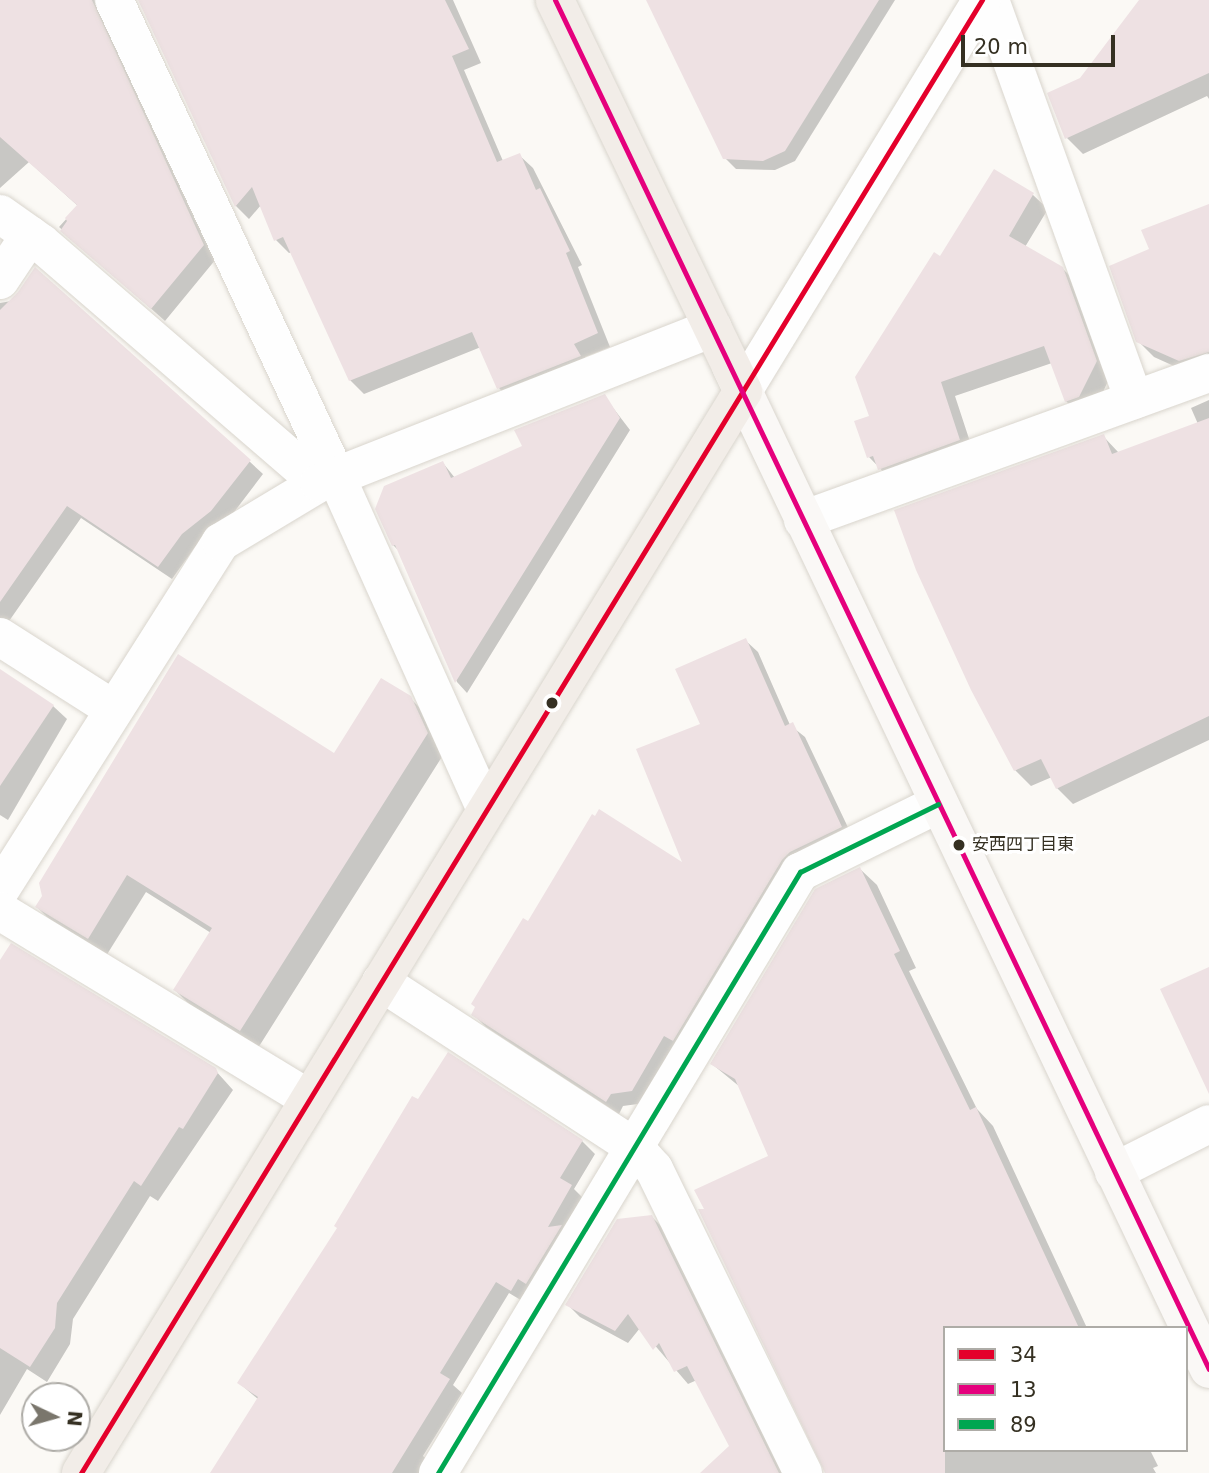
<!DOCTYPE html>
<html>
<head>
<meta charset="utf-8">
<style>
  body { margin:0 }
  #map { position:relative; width:1209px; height:1473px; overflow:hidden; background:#fbf9f5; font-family:"DejaVu Sans","Noto Sans JP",sans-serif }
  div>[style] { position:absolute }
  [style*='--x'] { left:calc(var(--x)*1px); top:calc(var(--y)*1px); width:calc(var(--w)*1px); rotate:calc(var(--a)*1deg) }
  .shadow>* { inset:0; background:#0003 }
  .building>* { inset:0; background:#eee1e3 }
  .roads { filter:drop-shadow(0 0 2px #d9d5cd) drop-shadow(0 0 2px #d9d5cd) }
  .minor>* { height:38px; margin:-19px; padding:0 19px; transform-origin:19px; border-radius:19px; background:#fefefe }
  .tertiary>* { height:38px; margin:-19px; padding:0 19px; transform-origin:19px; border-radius:19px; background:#fefefe }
  .secondary>* { height:38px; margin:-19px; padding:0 19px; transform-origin:19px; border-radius:19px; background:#faf8f6 }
  .trunk>* { height:38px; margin:-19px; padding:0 19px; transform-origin:19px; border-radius:19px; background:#f2ede8 }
  .bus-1>* { height:5px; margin:-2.5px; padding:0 2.5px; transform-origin:2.5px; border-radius:2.5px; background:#e4002b }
  .bus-2>* { height:5px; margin:-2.5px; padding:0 2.5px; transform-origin:2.5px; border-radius:2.5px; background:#e5007d }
  .bus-3>* { height:5px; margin:-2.5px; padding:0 2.5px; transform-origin:2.5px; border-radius:2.5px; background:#00a651 }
  .dots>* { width:19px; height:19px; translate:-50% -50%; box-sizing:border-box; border:4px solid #fff; border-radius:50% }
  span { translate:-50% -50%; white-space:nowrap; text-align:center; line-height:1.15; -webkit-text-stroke:6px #fff; paint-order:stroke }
  .bus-label { font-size:17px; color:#353022 }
  .left { translate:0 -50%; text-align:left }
  .legend { position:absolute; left:943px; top:1326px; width:245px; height:126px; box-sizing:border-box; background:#fff; border:2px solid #aeaca7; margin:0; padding:9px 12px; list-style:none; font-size:21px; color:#353022 }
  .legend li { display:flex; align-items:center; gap:14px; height:35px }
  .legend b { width:35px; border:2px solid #aeaca7 }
  .north { position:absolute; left:21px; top:1382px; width:70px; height:70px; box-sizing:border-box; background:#fff; border:2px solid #aeaca7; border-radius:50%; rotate:95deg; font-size:19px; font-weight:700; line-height:28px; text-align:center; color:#353022 }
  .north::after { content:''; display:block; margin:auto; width:24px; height:32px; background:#7a766c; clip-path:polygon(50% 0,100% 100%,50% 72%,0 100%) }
  .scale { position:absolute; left:961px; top:35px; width:154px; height:32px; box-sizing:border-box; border:4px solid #353022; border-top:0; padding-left:9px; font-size:21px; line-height:24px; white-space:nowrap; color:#353022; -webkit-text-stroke:5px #fff; paint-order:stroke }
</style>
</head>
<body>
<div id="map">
  <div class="shadow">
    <i style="clip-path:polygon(0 0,110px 0,216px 259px,165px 321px,59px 227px,78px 206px,29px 162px,0 188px)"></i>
    <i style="clip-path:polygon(140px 0,453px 0,481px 63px,464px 70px,503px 161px,519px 155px,533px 168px,582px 265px,578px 267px,610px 347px,585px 357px,593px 370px,512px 402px,499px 388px,481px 347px,364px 394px,350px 380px,292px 252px,289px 253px,276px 240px,261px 205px,249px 219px,236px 206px)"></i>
    <i style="clip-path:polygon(658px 0,895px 0,795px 161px,775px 170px,736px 169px,725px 158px)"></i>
    <i style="clip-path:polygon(1141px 0,1209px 0,1209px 99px,1207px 96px,1083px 154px,1067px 138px,1049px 94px,1081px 79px)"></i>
    <i style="clip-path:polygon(994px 171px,1033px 195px,1048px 209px,1025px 247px,1062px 268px,1077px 283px,1110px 377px,1094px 411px,1081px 416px,1066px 401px,1052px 363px,955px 396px,974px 454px,894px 483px,869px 457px,871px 417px,941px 259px)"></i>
    <i style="clip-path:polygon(1209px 206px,1209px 372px,1196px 376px,1154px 357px,1138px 341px,1152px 250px)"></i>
    <i style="clip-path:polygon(11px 301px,249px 461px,263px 474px,225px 524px,195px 547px,172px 579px,81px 518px,0 634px,0 303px)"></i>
    <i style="clip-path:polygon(604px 396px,630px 430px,467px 693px,457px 682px,401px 553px,393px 545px,443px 463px,455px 478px,524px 447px)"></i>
    <i style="clip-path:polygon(1209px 400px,1209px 740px,1073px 804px,1057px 788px,1052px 777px,1031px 786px,1015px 770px,1103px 436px,1119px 453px,1198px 424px,1191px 408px)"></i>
    <i style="clip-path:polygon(745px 640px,758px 652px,790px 725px,805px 737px,854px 840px,803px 865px,645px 1103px,623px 1106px,619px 1114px,486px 1027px,473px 1014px,528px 924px,686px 867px,702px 725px)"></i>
    <i style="clip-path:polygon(0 671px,53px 706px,67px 719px,8px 820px,0 815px)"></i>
    <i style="clip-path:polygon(410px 698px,429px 717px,445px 752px,258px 1048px,193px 1008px,175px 990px,211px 933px,146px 892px,106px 956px,55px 925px,37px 907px,334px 755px)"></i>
    <i style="clip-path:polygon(860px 869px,877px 885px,916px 968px,909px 971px,977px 1109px,993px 1126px,1087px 1328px,945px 1328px,945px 1450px,1150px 1450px,1158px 1466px,1153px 1468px,1156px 1473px,825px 1473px,824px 1463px,706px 1210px,770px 1157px,740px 1087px,712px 1064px)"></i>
    <i style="clip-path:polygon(0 964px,215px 1070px,233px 1090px,158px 1201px,150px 1196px,73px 1319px,70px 1344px,47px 1382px,27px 1369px,0 1415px)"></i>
    <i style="clip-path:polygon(582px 1141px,595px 1154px,574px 1189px,584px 1199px,524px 1302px,509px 1293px,453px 1385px,462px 1393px,423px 1456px,436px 1468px,434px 1473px,212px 1473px,259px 1400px,239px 1383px)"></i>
    <i style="clip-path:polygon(651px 1216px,665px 1230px,784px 1473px,702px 1473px,732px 1447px,697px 1380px,688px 1384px,640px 1328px,628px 1343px,580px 1317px,567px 1304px)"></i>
  </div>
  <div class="building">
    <i style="clip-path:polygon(0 0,92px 0,204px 245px,151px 309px,60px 231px,67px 221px,65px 218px,77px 205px,0 137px)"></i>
    <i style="clip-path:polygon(138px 0,445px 0,469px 49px,452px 56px,497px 162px,520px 153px,536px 190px,540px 188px,570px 251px,566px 253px,598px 333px,574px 344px,581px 356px,497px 389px,472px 332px,349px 381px,283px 237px,274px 241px,252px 187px,235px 207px)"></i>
    <i style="clip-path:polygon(646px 0,879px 0,785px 151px,763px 161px,723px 159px)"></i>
    <i style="clip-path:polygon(1139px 0,1209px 0,1209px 73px,1065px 139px,1047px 93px,1080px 78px)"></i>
    <i style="clip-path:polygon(994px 169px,1034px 193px,1009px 236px,1063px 267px,1097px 361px,1079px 397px,1065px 402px,1044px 346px,941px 382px,960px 440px,878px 470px,873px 456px,867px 458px,854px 421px,869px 416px,855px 377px,934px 252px,940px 256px)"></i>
    <i style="clip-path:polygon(1209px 204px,1209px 352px,1179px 361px,1136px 342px,1109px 266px,1149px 249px,1141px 230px)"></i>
    <i style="clip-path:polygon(35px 267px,251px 460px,211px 511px,182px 534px,158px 567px,67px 506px,0 602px,0 310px,18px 292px)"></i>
    <i style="clip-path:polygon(605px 394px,620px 418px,455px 683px,395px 545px,392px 546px,375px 509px,384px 486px,443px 461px,451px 478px,522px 446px,514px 430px)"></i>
    <i style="clip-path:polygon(1209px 418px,1209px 716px,1056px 789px,1041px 759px,1014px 771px,971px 690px,916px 570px,894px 510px,1104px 434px,1112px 454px)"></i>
    <i style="clip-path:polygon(746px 638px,785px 726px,793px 722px,842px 827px,790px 852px,782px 860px,673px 1041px,664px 1036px,632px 1091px,611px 1094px,606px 1102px,471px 1015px,475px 1007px,471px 1004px,523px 918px,528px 921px,592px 814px,595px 816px,599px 809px,682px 862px,636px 749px,700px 724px,675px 669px)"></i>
    <i style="clip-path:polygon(178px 654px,334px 753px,381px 678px,411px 696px,428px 733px,240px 1031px,173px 990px,212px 928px,127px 875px,88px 939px,35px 907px,42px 896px,39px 883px)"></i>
    <i style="clip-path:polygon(0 669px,54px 705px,0 786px)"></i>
    <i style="clip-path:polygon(860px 867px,900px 951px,894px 954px,970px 1110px,976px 1107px,1079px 1328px,945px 1328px,945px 1473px,825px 1473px,698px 1209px,704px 1209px,694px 1190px,768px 1156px,735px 1079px,710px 1064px,815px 889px)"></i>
    <i style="clip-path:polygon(11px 943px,216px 1068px,218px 1073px,183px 1129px,179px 1127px,141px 1186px,134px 1181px,57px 1303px,55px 1328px,30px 1367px,0 1348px,0 960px)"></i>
    <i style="clip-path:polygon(1209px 967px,1209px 1094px,1160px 989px)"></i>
    <i style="clip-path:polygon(448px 1052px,583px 1140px,560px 1178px,572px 1185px,548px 1227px,562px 1225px,526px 1284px,518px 1279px,511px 1291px,496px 1282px,440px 1373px,450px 1379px,392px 1473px,210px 1473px,258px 1397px,237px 1383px,337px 1228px,334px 1226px,412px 1096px,418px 1099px)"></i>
    <i style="clip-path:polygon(652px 1215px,779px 1473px,700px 1473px,729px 1446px,687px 1366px,674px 1372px,659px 1343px,653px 1350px,628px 1314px,615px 1331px,565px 1305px,617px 1219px)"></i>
  </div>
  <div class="roads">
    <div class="minor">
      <i style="--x:114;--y:0;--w:525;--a:65"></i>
      <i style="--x:336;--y:476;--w:365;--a:65.8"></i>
      <i style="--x:990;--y:0;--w:425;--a:70.2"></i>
      <i style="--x:0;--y:214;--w:50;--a:35.3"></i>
      <i style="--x:41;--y:243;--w:367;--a:40.8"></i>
      <i style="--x:0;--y:280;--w:54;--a:-56.3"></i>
      <i style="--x:803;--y:520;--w:432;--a:-19.9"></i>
      <i style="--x:0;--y:637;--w:134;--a:32.5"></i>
      <i style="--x:0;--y:890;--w:412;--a:-57.6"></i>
      <i style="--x:221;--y:542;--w:114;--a:-31"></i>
      <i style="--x:319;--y:483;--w:423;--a:-21.5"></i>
      <i style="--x:0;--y:911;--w:362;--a:31.3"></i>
      <i style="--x:381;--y:982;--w:302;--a:33.1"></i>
      <i style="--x:634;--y:1147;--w:30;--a:48"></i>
      <i style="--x:654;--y:1169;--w:339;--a:63.9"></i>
      <i style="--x:1114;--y:1172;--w:106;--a:-26.8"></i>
      <i style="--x:438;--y:1473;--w:702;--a:-58.94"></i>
      <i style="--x:800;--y:872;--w:154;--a:-26.2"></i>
    </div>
    <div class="tertiary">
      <i style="--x:743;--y:391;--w:458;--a:-58.6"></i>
    </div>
    <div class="secondary">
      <i style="--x:731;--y:366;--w:1111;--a:64.52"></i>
    </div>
    <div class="trunk">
      <i style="--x:81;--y:1473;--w:1268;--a:-58.54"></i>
      <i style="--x:743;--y:391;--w:434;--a:-115.7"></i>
    </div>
  </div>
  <div class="bus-1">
    <i style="--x:81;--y:1473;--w:1727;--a:-58.55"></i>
  </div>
  <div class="bus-2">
    <i style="--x:555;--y:0;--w:1517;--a:64.47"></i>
  </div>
  <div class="bus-3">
    <i style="--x:438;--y:1473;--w:702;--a:-58.94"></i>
    <i style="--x:800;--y:872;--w:154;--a:-26.2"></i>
  </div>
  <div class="dots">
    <i style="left:552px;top:703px;background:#353022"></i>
    <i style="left:959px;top:845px;background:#353022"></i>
  </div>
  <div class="bus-label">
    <span class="left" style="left:972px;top:845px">安西四丁目東</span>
  </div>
  <ul class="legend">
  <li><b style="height:9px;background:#e4002b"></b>34</li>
  <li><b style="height:9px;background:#e5007d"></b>13</li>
  <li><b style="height:9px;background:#00a651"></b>89</li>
  </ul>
  <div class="north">N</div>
  <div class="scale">20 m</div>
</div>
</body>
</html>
